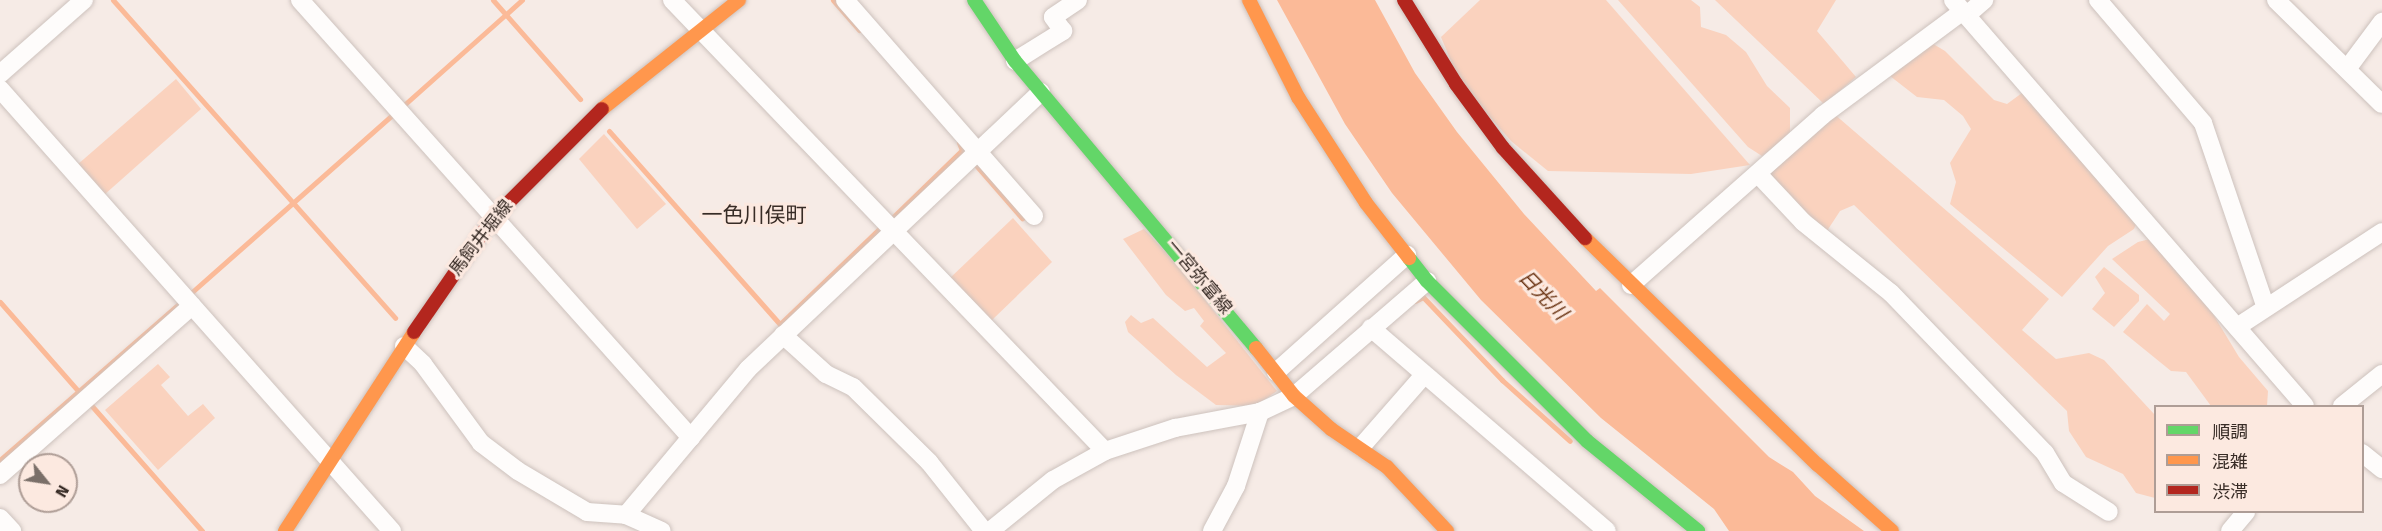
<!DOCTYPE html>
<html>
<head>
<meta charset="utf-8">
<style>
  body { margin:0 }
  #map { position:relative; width:2382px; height:531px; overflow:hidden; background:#f6ebe6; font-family:"Fira Sans","Noto Sans JP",sans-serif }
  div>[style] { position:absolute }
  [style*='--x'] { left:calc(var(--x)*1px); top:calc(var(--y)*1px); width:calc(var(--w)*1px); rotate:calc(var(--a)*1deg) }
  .green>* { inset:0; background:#fad2be }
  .water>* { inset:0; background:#fbba98 }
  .stream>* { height:5px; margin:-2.5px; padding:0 2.5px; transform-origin:2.5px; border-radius:2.5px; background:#fbba98 }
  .roads { filter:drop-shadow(0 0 2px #cdc2bd) drop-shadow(0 0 2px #cdc2bd) }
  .street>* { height:18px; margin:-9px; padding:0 9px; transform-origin:9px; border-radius:9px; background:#fefcfb }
  .fast>* { height:14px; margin:-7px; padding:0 7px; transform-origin:7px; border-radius:7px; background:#63d668 }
  .slow>* { height:14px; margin:-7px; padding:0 7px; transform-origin:7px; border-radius:7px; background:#ff974d }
  .jam>* { height:14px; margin:-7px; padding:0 7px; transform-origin:7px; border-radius:7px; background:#b3261e }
  span { translate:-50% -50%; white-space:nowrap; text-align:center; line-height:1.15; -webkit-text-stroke:6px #fce9e0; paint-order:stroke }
  .street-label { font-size:18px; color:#382c26 }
  .water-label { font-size:20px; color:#6b3413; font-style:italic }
  .quarter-label { font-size:21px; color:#382c26 }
  .legend { position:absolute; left:2154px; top:405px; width:210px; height:108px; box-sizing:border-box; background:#fce9e0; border:2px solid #ae9d96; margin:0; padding:8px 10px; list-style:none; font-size:18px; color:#382c26 }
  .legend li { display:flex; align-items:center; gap:12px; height:30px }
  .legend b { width:30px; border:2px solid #ae9d96 }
  .north { position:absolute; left:18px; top:453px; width:60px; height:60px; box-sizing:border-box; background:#fce9e0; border:2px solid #ae9d96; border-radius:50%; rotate:120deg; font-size:16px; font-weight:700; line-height:24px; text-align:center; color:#382c26 }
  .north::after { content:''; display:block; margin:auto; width:21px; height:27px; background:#7a6f69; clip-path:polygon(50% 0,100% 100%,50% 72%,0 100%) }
</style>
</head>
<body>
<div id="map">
  <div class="green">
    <i style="clip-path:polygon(1480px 0,1606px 0,1750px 165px,1691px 174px,1548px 171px,1511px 141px,1460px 83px,1441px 37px)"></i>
    <i style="clip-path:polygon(1618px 0,1691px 0,1700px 7px,1701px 27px,1726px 35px,1746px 52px,1767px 86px,1790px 108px,1790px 135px,1762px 156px,1748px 147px)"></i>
    <i style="clip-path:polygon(1715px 0,1836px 0,1817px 31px,1856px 77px,1824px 104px)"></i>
    <i style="clip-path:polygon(1930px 42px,1945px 51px,1994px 100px,2007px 104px,2022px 93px,2137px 222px,2134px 229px,2108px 246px,2062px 297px,1950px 204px,1956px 182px,1950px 163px,1971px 129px,1963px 116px,1944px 100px,1917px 97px,1890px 76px)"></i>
    <i style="clip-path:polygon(176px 79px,201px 109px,104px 195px,77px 165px)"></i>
    <i style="clip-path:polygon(1833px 113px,2049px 299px,2022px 330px,2056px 359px,2089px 353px,2104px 360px,2155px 415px,2155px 498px,2136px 493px,2123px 474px,2086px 457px,2069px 431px,2067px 411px,1854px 205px,1840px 211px,1825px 234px,1763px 174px)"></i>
    <i style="clip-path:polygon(604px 134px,666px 204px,637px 229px,579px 159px)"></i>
    <i style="clip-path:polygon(1013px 218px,1052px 262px,991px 321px,950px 278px)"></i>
    <i style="clip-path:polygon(1144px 229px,1175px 262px,1277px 391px,1255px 406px,1216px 405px,1176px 375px,1128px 332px,1125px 322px,1131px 315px,1141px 323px,1153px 318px,1207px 367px,1226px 353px,1200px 326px,1204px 321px,1194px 308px,1185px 311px,1166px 295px,1123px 239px)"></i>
    <i style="clip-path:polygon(2150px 239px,2213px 314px,2239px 357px,2268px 391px,2267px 406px,2211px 406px,2186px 372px,2171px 371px,2123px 332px,2147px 304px,2164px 321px,2170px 314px,2112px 259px,2138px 242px)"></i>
    <i style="clip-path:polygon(2104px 267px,2139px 295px,2139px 301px,2114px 327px,2092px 309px,2105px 293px,2095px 277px)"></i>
    <i style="clip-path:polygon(158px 364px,170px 377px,161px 385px,188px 416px,203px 404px,215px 418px,158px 470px,105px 410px)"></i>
  </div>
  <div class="water">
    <i style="clip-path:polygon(1277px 0,1375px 0,1415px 73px,1457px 132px,1524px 214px,1596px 291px,1600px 288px,1769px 457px,1793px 472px,1815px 496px,1864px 531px,1729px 531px,1714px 509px,1601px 418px,1481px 300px,1392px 193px,1345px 124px)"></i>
  </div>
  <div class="stream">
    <i style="--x:113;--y:0;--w:425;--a:48.4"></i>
    <i style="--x:493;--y:0;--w:132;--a:48.7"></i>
    <i style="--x:833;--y:0;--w:40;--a:49"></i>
    <i style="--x:404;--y:105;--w:158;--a:-41.7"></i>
    <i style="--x:609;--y:131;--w:258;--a:48.5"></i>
    <i style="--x:780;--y:324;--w:137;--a:-43.8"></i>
    <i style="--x:975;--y:164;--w:72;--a:49"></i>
    <i style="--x:892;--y:218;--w:98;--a:-44.2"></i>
    <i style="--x:962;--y:150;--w:8;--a:-113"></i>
    <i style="--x:192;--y:292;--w:267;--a:-41.5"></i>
    <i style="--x:1415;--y:301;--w:9;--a:-27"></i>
    <i style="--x:1423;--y:297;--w:115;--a:46.4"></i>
    <i style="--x:1502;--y:380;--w:91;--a:41.9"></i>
    <i style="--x:0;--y:302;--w:121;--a:48.7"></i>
    <i style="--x:91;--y:405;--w:168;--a:48.6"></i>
    <i style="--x:0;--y:460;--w:240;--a:-41.1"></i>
  </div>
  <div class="roads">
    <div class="street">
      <i style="--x:300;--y:0;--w:587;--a:48.24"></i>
      <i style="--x:672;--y:0;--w:625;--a:46.17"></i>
      <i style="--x:845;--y:0;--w:287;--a:48.8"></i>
      <i style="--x:1953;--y:0;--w:537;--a:49.07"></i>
      <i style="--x:2098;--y:0;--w:162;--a:49.5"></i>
      <i style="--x:2203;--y:123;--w:195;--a:71.2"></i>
      <i style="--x:2276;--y:0;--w:148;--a:44.5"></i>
      <i style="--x:1967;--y:15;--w:23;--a:-41"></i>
      <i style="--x:1015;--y:61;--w:57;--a:-32"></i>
      <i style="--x:1063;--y:31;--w:17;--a:-126"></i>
      <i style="--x:1053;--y:17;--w:30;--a:-34"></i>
      <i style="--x:2347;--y:69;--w:59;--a:-53.3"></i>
      <i style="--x:0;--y:74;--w:112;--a:-41.4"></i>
      <i style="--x:0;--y:89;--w:591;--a:48.43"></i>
      <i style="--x:1758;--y:174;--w:66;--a:46.8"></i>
      <i style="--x:1803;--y:222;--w:113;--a:38.9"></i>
      <i style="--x:1891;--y:293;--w:222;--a:46.1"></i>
      <i style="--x:2045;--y:453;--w:35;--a:59"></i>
      <i style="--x:2063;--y:483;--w:54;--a:32.2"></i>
      <i style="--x:1631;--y:285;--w:256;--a:-41.5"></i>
      <i style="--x:1823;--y:115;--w:174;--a:-36.6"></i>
      <i style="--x:2237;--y:327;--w:173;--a:-33.2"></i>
      <i style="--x:1371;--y:328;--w:311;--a:40.7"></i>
      <i style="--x:783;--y:335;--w:58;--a:42.2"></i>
      <i style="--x:826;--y:374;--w:30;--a:26"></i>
      <i style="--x:853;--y:387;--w:107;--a:44.6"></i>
      <i style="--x:929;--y:462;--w:88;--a:51.4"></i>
      <i style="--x:404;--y:346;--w:26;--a:43"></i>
      <i style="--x:423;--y:364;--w:98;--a:53.7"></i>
      <i style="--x:481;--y:443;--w:46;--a:37.1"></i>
      <i style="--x:518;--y:471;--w:80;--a:30.7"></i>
      <i style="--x:587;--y:512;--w:39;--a:4"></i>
      <i style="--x:626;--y:515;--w:39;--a:24"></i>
      <i style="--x:1276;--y:372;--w:176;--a:-41.8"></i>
      <i style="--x:2342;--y:406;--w:51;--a:-38.7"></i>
      <i style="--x:1361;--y:447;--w:96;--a:-48.8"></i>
      <i style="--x:2362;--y:453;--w:26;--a:39"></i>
      <i style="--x:0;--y:475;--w:256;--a:-41.4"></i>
      <i style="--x:626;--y:515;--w:190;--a:-50.1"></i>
      <i style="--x:748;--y:369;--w:403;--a:-43.4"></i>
      <i style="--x:0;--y:518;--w:18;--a:47"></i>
      <i style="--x:990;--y:531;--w:81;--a:-39"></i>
      <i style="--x:1053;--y:480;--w:60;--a:-29.1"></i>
      <i style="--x:1105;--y:451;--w:74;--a:-18.2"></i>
      <i style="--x:1175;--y:428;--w:86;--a:-10.7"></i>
      <i style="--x:1260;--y:412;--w:38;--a:-25"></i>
      <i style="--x:1294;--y:396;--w:176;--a:-40.8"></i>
      <i style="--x:1212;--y:531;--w:51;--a:-61.9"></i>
      <i style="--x:1236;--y:486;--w:78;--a:-72"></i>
      <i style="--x:2230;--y:531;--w:25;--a:-50"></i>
    </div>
    <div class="fast">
      <i style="--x:974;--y:0;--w:73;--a:56.1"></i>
      <i style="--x:1015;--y:61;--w:375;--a:50"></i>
      <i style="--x:1409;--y:258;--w:29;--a:52"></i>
      <i style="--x:1427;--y:281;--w:226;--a:45"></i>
      <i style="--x:1587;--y:441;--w:143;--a:39"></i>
    </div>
    <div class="slow">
      <i style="--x:1249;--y:0;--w:109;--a:63.2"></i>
      <i style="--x:1298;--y:97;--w:126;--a:57.3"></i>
      <i style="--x:1366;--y:203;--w:70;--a:52"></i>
      <i style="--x:602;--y:109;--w:175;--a:-38.5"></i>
      <i style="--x:1585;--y:238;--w:325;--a:44.3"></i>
      <i style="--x:1818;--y:465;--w:99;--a:41.7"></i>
      <i style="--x:1256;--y:348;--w:61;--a:51.6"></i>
      <i style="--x:1294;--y:396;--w:50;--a:41.7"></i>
      <i style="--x:1331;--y:429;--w:68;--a:34.2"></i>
      <i style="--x:1387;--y:467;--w:88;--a:46.8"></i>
      <i style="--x:285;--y:531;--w:237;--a:-57"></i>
    </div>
    <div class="jam">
      <i style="--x:1404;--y:0;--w:99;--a:58.2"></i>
      <i style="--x:1456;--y:84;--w:79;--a:53.7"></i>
      <i style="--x:1503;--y:148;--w:122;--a:47.7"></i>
      <i style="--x:414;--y:332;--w:139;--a:-55.3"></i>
      <i style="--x:493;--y:218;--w:154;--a:-45"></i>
    </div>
  </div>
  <div class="street-label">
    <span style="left:481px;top:238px;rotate:-52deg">馬飼井堀線</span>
    <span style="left:1199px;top:277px;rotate:50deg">一宮弥富線</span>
  </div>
  <div class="water-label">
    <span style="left:1543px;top:295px;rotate:46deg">日光川</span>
  </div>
  <div class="quarter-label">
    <span style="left:754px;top:215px">一色川俣町</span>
  </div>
  <ul class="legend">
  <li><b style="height:8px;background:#63d668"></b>順調</li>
  <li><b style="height:8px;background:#ff974d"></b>混雑</li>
  <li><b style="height:8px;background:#b3261e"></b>渋滞</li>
  </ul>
  <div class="north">N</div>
</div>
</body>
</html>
